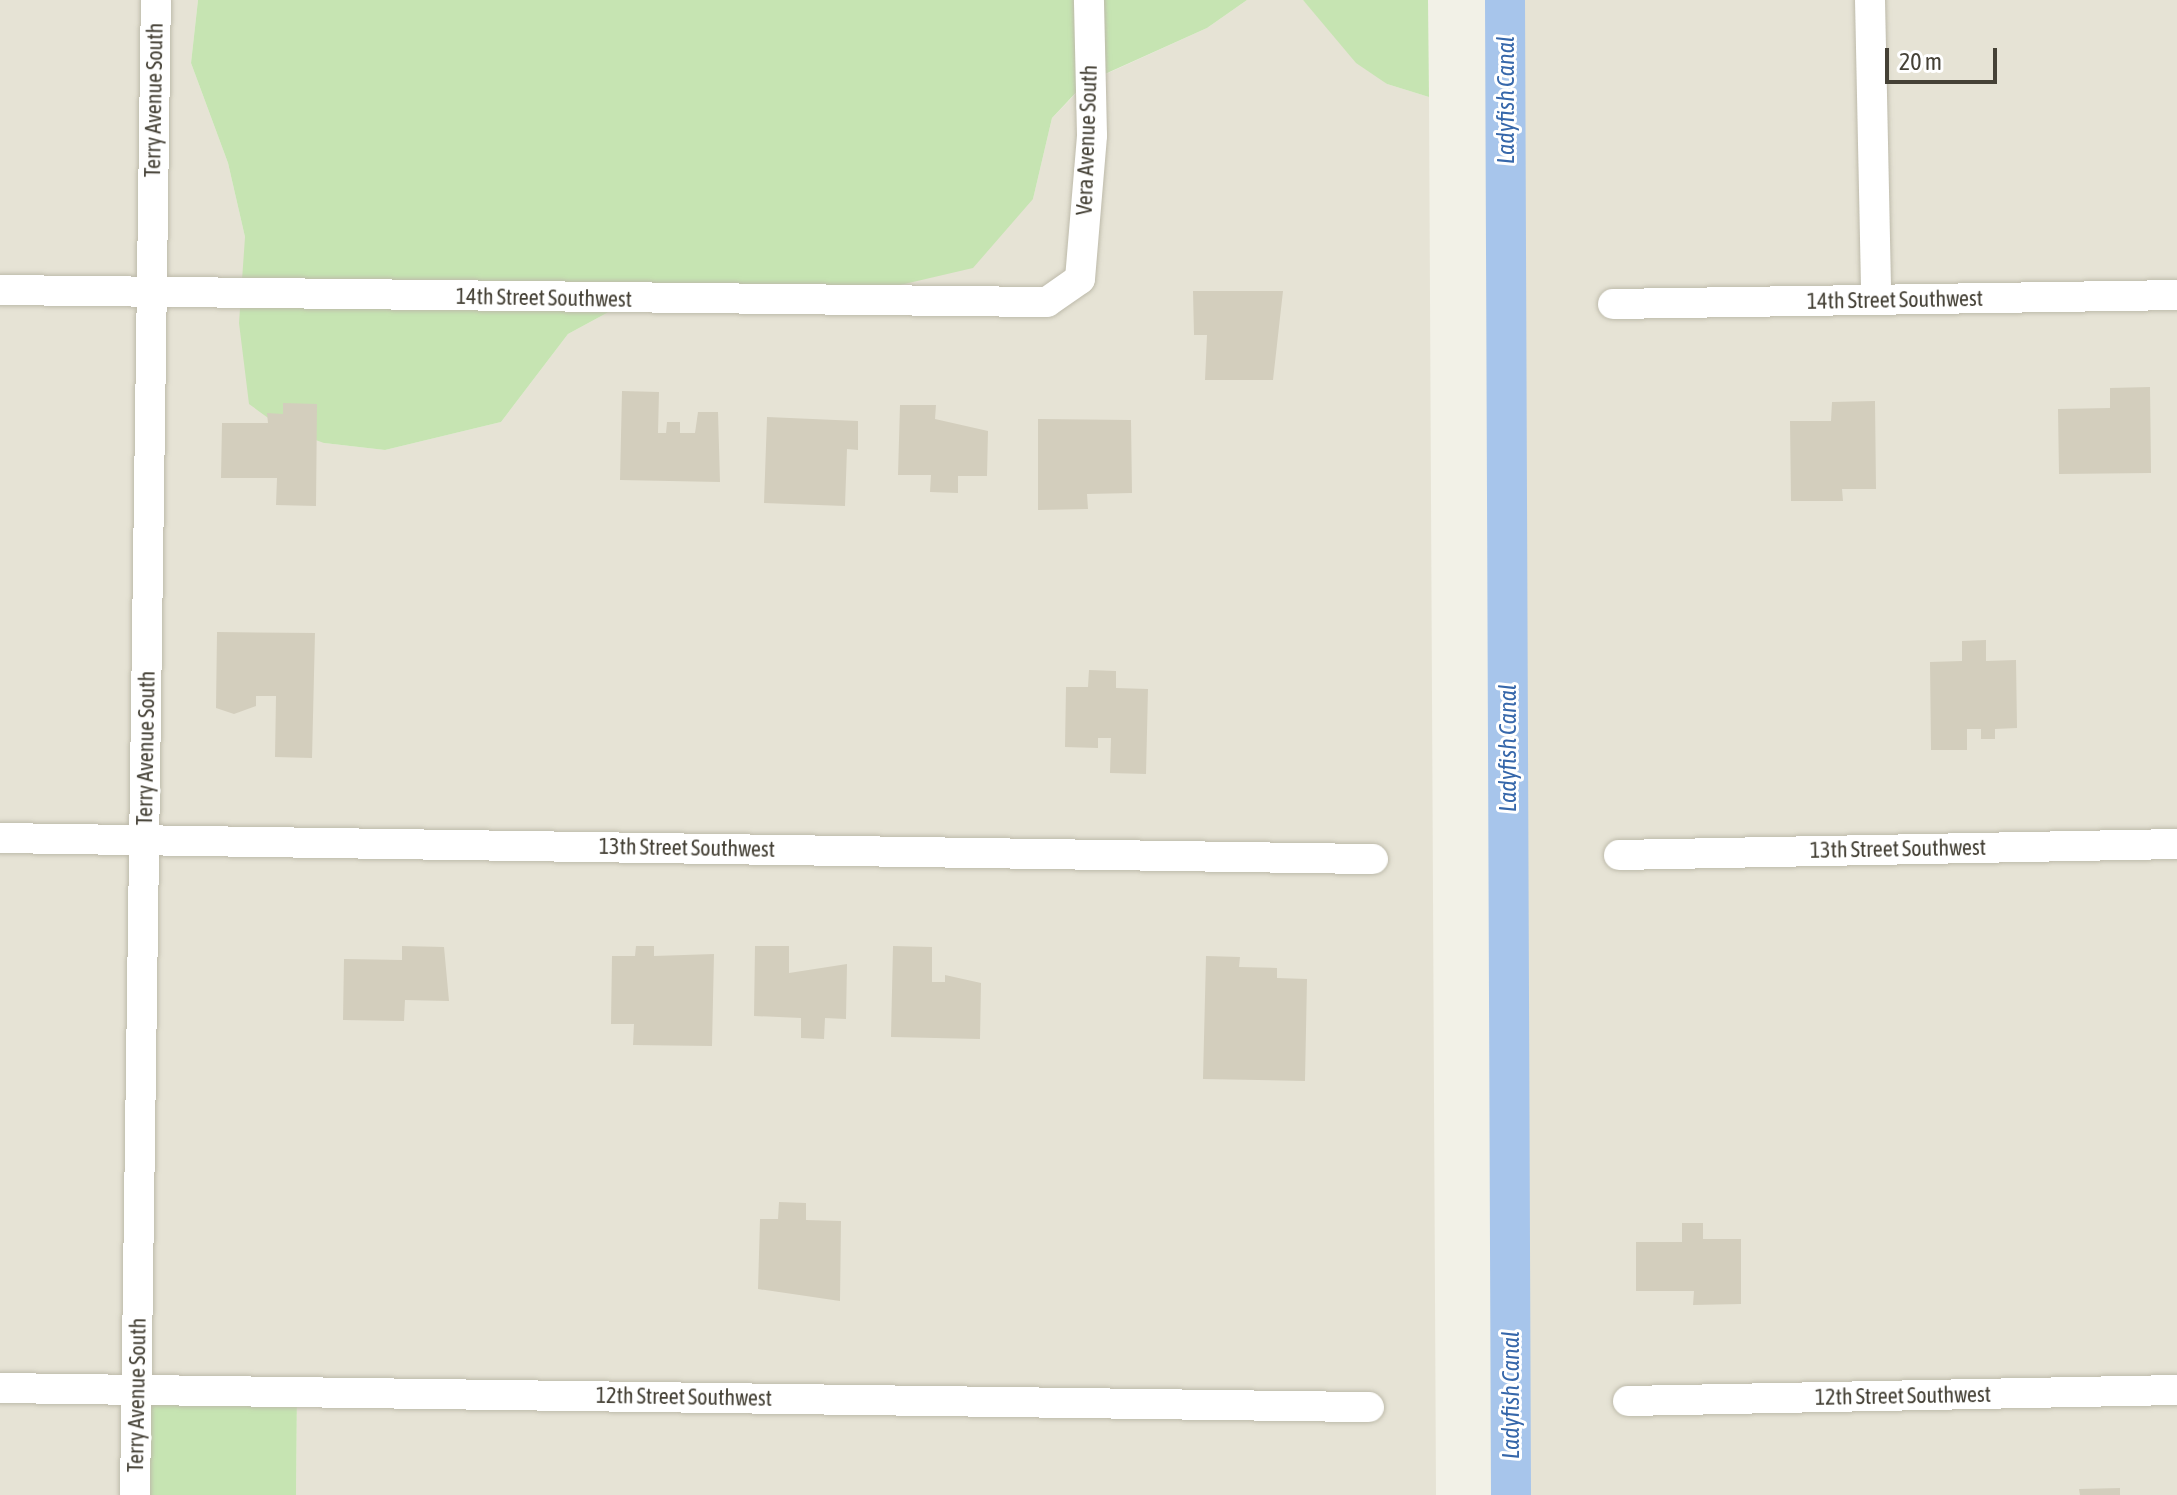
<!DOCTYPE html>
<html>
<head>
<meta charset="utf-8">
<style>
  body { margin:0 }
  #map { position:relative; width:2177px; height:1495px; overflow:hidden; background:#f2f1e7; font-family:"Asap Condensed",sans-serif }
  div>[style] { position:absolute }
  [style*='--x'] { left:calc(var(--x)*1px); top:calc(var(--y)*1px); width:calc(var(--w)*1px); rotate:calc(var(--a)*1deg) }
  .residential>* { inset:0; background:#e6e3d5 }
  .green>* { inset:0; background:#c6e4b2 }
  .canal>* { height:40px; margin:-20px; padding:0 20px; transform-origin:20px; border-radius:20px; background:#a7c5eb }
  .building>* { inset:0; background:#d3cebd }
  .roads { filter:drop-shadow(0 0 2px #bdbaaa) drop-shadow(0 0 2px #bdbaaa) }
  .street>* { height:30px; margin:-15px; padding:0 15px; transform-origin:15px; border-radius:15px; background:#fff }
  span { translate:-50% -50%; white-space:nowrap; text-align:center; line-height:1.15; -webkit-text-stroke:6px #fff; paint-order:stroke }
  .street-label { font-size:22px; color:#454136 }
  .water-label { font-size:24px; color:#3667aa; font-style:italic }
  .scale { position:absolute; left:1885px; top:48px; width:112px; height:36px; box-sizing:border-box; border:4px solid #454136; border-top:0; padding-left:10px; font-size:24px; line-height:28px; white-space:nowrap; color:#454136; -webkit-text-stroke:6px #fff; paint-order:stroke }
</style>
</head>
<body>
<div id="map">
  <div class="residential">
    <i style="clip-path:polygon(0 0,198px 0,191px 63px,228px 163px,245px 237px,245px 283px,324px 443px,385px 450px,501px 422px,568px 334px,640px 295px,1033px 199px,1052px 118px,1086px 83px,1207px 28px,1247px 0,1303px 0,1387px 84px,1429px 97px,1436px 1495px,296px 1495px,297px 1392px,137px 1495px,0 1495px)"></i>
    <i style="clip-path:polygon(1517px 0,2177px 0,2177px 1495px,1526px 1495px)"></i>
  </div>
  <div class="green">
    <i style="clip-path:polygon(198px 0,1247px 0,1207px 28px,1085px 83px,1052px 118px,1033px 199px,973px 268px,870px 292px,640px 295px,568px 334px,501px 422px,385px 450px,324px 443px,282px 428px,249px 404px,239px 323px,245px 237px,228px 163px,191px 63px)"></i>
    <i style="clip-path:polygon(1303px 0,1428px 0,1429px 97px,1387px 84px,1356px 63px)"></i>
    <i style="clip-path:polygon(138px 1375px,297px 1392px,296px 1495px,137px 1495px)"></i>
  </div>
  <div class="canal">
    <i style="--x:1505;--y:0;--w:1495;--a:89.77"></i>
  </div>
  <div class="building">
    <i style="clip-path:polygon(1193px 291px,1283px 291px,1273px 380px,1205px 380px,1207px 335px,1194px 335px)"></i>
    <i style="clip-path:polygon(2150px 387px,2151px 473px,2059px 474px,2058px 409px,2110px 408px,2110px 388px)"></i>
    <i style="clip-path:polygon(622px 391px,659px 392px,658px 433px,666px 433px,667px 422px,680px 422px,680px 433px,695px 433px,698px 412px,718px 412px,720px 482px,620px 480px)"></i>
    <i style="clip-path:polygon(1875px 401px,1876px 489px,1842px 489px,1843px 501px,1791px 501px,1790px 421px,1831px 421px,1832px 402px)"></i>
    <i style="clip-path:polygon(283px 403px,317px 404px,316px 506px,276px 505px,277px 478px,221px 478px,222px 423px,268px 423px,267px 413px,283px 414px)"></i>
    <i style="clip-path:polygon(900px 405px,936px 405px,935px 419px,988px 431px,987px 476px,958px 476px,958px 493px,930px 492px,931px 475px,898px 475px)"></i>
    <i style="clip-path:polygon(767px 417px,858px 421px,858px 450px,847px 449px,845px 506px,764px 503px)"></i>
    <i style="clip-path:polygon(1038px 419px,1131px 420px,1132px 493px,1087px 494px,1088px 509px,1038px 510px)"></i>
    <i style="clip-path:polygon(217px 632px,315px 633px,312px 758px,275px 757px,276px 696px,256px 696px,256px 706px,234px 714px,216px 708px)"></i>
    <i style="clip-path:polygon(1986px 640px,1986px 661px,2016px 660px,2017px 728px,1995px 729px,1995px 739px,1981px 739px,1981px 729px,1967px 729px,1967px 750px,1931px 750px,1930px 662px,1962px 661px,1962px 641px)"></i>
    <i style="clip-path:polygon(1089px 670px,1116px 671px,1116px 688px,1148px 689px,1146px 774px,1110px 773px,1111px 738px,1098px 738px,1098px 748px,1065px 747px,1066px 687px,1088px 687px)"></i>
    <i style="clip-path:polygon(402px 946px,444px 947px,449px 1001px,405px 1000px,404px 1021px,343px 1020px,344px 959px,402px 960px)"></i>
    <i style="clip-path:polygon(636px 946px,654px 946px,654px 956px,714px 954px,712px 1046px,633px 1045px,634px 1024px,611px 1024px,612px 956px,635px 956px)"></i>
    <i style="clip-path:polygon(755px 946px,789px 946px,789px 973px,847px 964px,846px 1019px,825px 1018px,824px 1039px,801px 1038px,801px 1018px,754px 1016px)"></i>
    <i style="clip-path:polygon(893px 946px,932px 947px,932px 982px,945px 982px,945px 975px,981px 983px,980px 1039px,891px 1037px)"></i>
    <i style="clip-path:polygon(1206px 956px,1240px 957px,1239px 967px,1277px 968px,1277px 978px,1307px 979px,1305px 1081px,1203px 1079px)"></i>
    <i style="clip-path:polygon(779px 1202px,806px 1203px,806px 1220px,841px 1221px,840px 1301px,758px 1289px,760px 1219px,778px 1219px)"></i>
    <i style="clip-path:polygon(1682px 1223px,1703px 1223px,1703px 1239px,1741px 1239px,1741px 1304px,1693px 1305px,1694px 1291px,1636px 1291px,1636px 1242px,1682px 1242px)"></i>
    <i style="clip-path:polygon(2120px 1488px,2120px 1495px,2080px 1495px,2079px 1489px)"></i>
  </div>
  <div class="roads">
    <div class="street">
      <i style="--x:1870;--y:0;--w:298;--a:88.8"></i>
      <i style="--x:0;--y:290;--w:1047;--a:0.66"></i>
      <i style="--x:1047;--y:302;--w:40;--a:-34.9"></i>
      <i style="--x:1080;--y:279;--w:144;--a:-85.2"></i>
      <i style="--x:1092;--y:135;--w:135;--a:-91.3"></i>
      <i style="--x:1613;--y:304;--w:564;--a:-0.91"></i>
      <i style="--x:0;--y:838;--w:1373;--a:0.88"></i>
      <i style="--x:1619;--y:855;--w:558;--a:-1.13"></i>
      <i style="--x:0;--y:1388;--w:1369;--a:0.8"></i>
      <i style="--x:1628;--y:1401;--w:549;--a:-1.15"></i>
      <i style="--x:135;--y:1495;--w:1495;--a:-89.2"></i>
    </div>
  </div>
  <div class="street-label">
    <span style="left:154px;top:100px;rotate:-89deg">Terry Avenue South</span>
    <span style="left:1087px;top:140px;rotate:-88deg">Vera Avenue South</span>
    <span style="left:544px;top:298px;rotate:1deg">14th Street Southwest</span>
    <span style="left:1895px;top:300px;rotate:-1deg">14th Street Southwest</span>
    <span style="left:146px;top:748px;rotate:-89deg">Terry Avenue South</span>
    <span style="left:687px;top:848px;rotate:1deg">13th Street Southwest</span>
    <span style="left:1898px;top:849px;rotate:-1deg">13th Street Southwest</span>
    <span style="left:137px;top:1395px;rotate:-89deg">Terry Avenue South</span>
    <span style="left:1903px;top:1396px;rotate:-1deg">12th Street Southwest</span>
    <span style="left:684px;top:1397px;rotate:1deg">12th Street Southwest</span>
  </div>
  <div class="water-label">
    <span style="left:1506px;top:100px;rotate:-90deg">Ladyfish Canal</span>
    <span style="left:1508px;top:748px;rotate:-90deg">Ladyfish Canal</span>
    <span style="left:1511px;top:1395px;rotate:-90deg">Ladyfish Canal</span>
  </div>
  <div class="scale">20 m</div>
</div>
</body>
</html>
